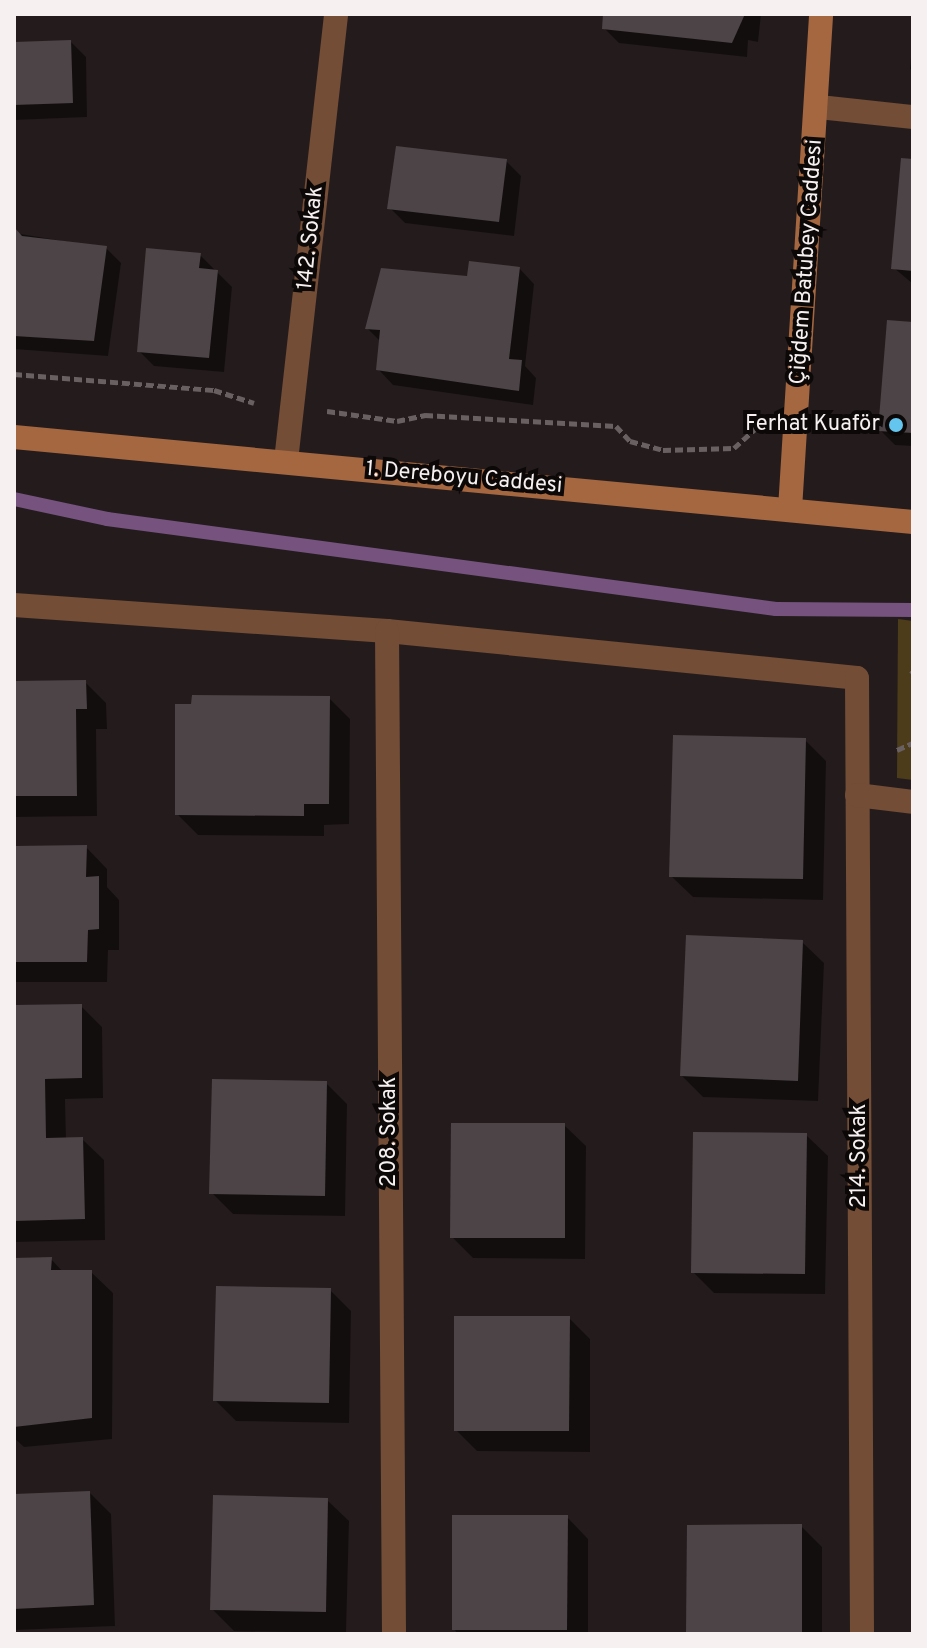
<!DOCTYPE html>
<html>
<head>
<meta charset="utf-8">
<style>
  body { margin:0 }
  #map { position:relative; width:927px; height:1648px; overflow:hidden; background:#241c1c; font-family:Overpass,sans-serif }
  div>[style] { position:absolute }
  [style*='--x'] { left:calc(var(--x)*1px); top:calc(var(--y)*1px); width:calc(var(--w)*1px); rotate:calc(var(--a)*1deg) }
  .green>* { inset:0; background:#4d3c1a }
  .shadow>* { inset:0; background:#0007 }
  .stream>* { height:14px; margin:-7px; padding:0 7px; transform-origin:7px; border-radius:7px; background:#76527f }
  .building>* { inset:0; background:#4c4447 }
  .path>* { height:5px; margin-top:-2.5px; transform-origin:0; background:repeating-linear-gradient(90deg,#696161 0 8px,transparent 0 12px) }
  .minor>* { height:24px; margin:-12px; padding:0 12px; transform-origin:12px; border-radius:12px; background:#744d36 }
  .secondary>* { height:24px; margin:-12px; padding:0 12px; transform-origin:12px; border-radius:12px; background:#a56740 }
  .dots>* { width:22px; height:22px; translate:-50% -50%; box-sizing:border-box; border:4px solid #0b0807; border-radius:50% }
  span { translate:-50% -50%; white-space:nowrap; text-align:center; line-height:1.15; -webkit-text-stroke:8px #0b0807; paint-order:stroke }
  .street-label { font-size:22px; color:#f6f0f0 }
  .poi-label { font-size:22px; color:#f6f0f0 }
  .right { translate:-100% -50%; text-align:right }
  .frame { position:absolute; inset:0; border:16px solid #f6f0f0; pointer-events:none }
</style>
</head>
<body>
<div id="map">
  <div class="green">
    <i style="clip-path:polygon(898px 619px,913px 621px,913px 780px,897px 778px)"></i>
  </div>
  <div class="shadow">
    <i style="clip-path:polygon(605px 14px,761px 14px,758px 42px,748px 40px,747px 57px,619px 43px,604px 28px)"></i>
    <i style="clip-path:polygon(913px 35px,913px 72px,910px 69px)"></i>
    <i style="clip-path:polygon(71px 42px,86px 57px,87px 117px,14px 120px,14px 44px)"></i>
    <i style="clip-path:polygon(913px 160px,913px 284px,894px 268px)"></i>
    <i style="clip-path:polygon(506px 161px,521px 176px,514px 236px,405px 223px,390px 208px)"></i>
    <i style="clip-path:polygon(14px 233px,106px 248px,121px 263px,108px 356px,14px 349px)"></i>
    <i style="clip-path:polygon(200px 255px,232px 287px,224px 372px,154px 366px,139px 351px)"></i>
    <i style="clip-path:polygon(519px 268px,534px 284px,525px 366px,536px 378px,533px 405px,393px 385px,378px 369px,381px 342px,367px 328px,469px 278px)"></i>
    <i style="clip-path:polygon(913px 325px,913px 446px,895px 445px,880px 430px)"></i>
    <i style="clip-path:polygon(85px 682px,106px 703px,107px 729px,96px 729px,97px 816px,14px 817px,14px 683px)"></i>
    <i style="clip-path:polygon(329px 698px,350px 719px,349px 824px,324px 825px,324px 836px,198px 835px,177px 814px,193px 706px)"></i>
    <i style="clip-path:polygon(805px 740px,826px 761px,823px 900px,693px 897px,671px 876px)"></i>
    <i style="clip-path:polygon(86px 847px,107px 869px,107px 887px,119px 900px,119px 950px,108px 950px,107px 982px,14px 982px,14px 848px)"></i>
    <i style="clip-path:polygon(802px 942px,824px 963px,818px 1101px,703px 1097px,682px 1076px)"></i>
    <i style="clip-path:polygon(81px 1006px,102px 1027px,103px 1098px,65px 1099px,66px 1140px,82px 1139px,104px 1160px,105px 1240px,14px 1242px,14px 1007px)"></i>
    <i style="clip-path:polygon(326px 1083px,347px 1104px,345px 1216px,233px 1214px,212px 1193px)"></i>
    <i style="clip-path:polygon(564px 1125px,586px 1146px,585px 1259px,473px 1258px,452px 1237px)"></i>
    <i style="clip-path:polygon(806px 1135px,828px 1156px,825px 1294px,714px 1293px,693px 1272px)"></i>
    <i style="clip-path:polygon(51px 1259px,63px 1272px,91px 1272px,113px 1293px,112px 1439px,24px 1447px,14px 1438px,14px 1260px)"></i>
    <i style="clip-path:polygon(330px 1290px,351px 1311px,349px 1423px,236px 1421px,215px 1400px)"></i>
    <i style="clip-path:polygon(569px 1318px,590px 1339px,590px 1452px,477px 1451px,456px 1430px)"></i>
    <i style="clip-path:polygon(90px 1493px,111px 1514px,115px 1626px,14px 1630px,14px 1496px)"></i>
    <i style="clip-path:polygon(327px 1500px,349px 1521px,346px 1633px,234px 1631px,212px 1609px)"></i>
    <i style="clip-path:polygon(567px 1517px,588px 1539px,588px 1634px,458px 1634px,454px 1629px)"></i>
    <i style="clip-path:polygon(801px 1526px,822px 1547px,822px 1634px,688px 1634px)"></i>
  </div>
  <div class="stream">
    <i style="--x:14;--y:499;--w:95;--a:12.1"></i>
    <i style="--x:107;--y:519;--w:675;--a:7.66"></i>
    <i style="--x:776;--y:609;--w:137;--a:0.4"></i>
  </div>
  <div class="building">
    <i style="clip-path:polygon(603px 14px,745px 14px,732px 43px,602px 29px)"></i>
    <i style="clip-path:polygon(71px 40px,73px 103px,14px 105px,14px 42px)"></i>
    <i style="clip-path:polygon(396px 146px,507px 159px,499px 222px,387px 209px)"></i>
    <i style="clip-path:polygon(901px 158px,913px 159px,913px 271px,891px 269px)"></i>
    <i style="clip-path:polygon(14px 227px,22px 236px,107px 246px,94px 341px,14px 336px)"></i>
    <i style="clip-path:polygon(146px 248px,201px 253px,199px 268px,218px 270px,209px 358px,137px 352px)"></i>
    <i style="clip-path:polygon(469px 261px,520px 267px,509px 359px,522px 360px,519px 391px,376px 370px,380px 330px,365px 329px,381px 268px,467px 276px)"></i>
    <i style="clip-path:polygon(887px 320px,913px 322px,913px 433px,878px 431px)"></i>
    <i style="clip-path:polygon(86px 680px,87px 709px,76px 709px,77px 796px,14px 796px,14px 681px)"></i>
    <i style="clip-path:polygon(192px 695px,330px 696px,329px 804px,304px 804px,304px 816px,175px 815px,175px 704px,191px 704px)"></i>
    <i style="clip-path:polygon(673px 735px,806px 738px,803px 879px,669px 877px)"></i>
    <i style="clip-path:polygon(87px 845px,86px 877px,99px 876px,99px 929px,88px 930px,87px 962px,14px 962px,14px 846px)"></i>
    <i style="clip-path:polygon(686px 935px,803px 940px,798px 1081px,680px 1076px)"></i>
    <i style="clip-path:polygon(82px 1004px,82px 1078px,45px 1079px,46px 1138px,83px 1137px,85px 1219px,14px 1221px,14px 1005px)"></i>
    <i style="clip-path:polygon(212px 1079px,327px 1081px,325px 1196px,209px 1194px)"></i>
    <i style="clip-path:polygon(451px 1123px,565px 1123px,565px 1238px,450px 1238px)"></i>
    <i style="clip-path:polygon(693px 1132px,807px 1133px,805px 1274px,691px 1273px)"></i>
    <i style="clip-path:polygon(52px 1257px,51px 1270px,92px 1270px,92px 1418px,14px 1427px,14px 1258px)"></i>
    <i style="clip-path:polygon(216px 1286px,331px 1288px,329px 1403px,213px 1401px)"></i>
    <i style="clip-path:polygon(454px 1316px,570px 1316px,569px 1431px,454px 1431px)"></i>
    <i style="clip-path:polygon(90px 1491px,94px 1605px,14px 1609px,14px 1494px)"></i>
    <i style="clip-path:polygon(213px 1495px,328px 1498px,326px 1612px,210px 1610px)"></i>
    <i style="clip-path:polygon(452px 1515px,568px 1515px,567px 1630px,452px 1630px)"></i>
    <i style="clip-path:polygon(802px 1524px,802px 1634px,686px 1634px,687px 1525px)"></i>
  </div>
  <div class="path">
    <i style="--x:14;--y:374;--w:201;--a:4.6"></i>
    <i style="--x:214;--y:390;--w:42;--a:18"></i>
    <i style="--x:327;--y:411;--w:71;--a:8.1"></i>
    <i style="--x:397;--y:421;--w:29;--a:-12"></i>
    <i style="--x:425;--y:415;--w:191;--a:3.3"></i>
    <i style="--x:616;--y:426;--w:21;--a:47"></i>
    <i style="--x:630;--y:441;--w:34;--a:15"></i>
    <i style="--x:663;--y:450;--w:71;--a:-1.6"></i>
    <i style="--x:734;--y:448;--w:30;--a:-42"></i>
    <i style="--x:911;--y:670;--w:3;--a:45"></i>
    <i style="--x:897;--y:750;--w:17;--a:-24"></i>
  </div>
  <div class="minor">
    <i style="--x:819;--y:107;--w:95;--a:6.1"></i>
    <i style="--x:286;--y:461;--w:450;--a:-83.6"></i>
    <i style="--x:14;--y:605;--w:374;--a:4"></i>
    <i style="--x:387;--y:631;--w:472;--a:5.7"></i>
    <i style="--x:857;--y:678;--w:956;--a:89.7"></i>
    <i style="--x:387;--y:631;--w:1003;--a:89.6"></i>
    <i style="--x:857;--y:795;--w:56;--a:7.1"></i>
  </div>
  <div class="secondary">
    <i style="--x:14;--y:437;--w:903;--a:5.4"></i>
    <i style="--x:790;--y:509;--w:496;--a:-86.4"></i>
  </div>
  <div class="dots">
    <i style="left:896px;top:425px;background:#64c5ee"></i>
  </div>
  <div class="street-label">
    <span style="left:311px;top:238px;rotate:-84deg">142. Sokak</span>
    <span style="left:807px;top:262px;rotate:-86deg">Çiğdem Batubey Caddesi</span>
    <span style="left:464px;top:478px;rotate:5deg">1. Dereboyu Caddesi</span>
    <span style="left:390px;top:1132px;rotate:-90deg">208. Sokak</span>
    <span style="left:860px;top:1156px;rotate:-90deg">214. Sokak</span>
  </div>
  <div class="poi-label">
    <span class="right" style="left:880px;top:425px">Ferhat Kuaför</span>
  </div>
  <div class="frame"></div>
</div>
</body>
</html>
